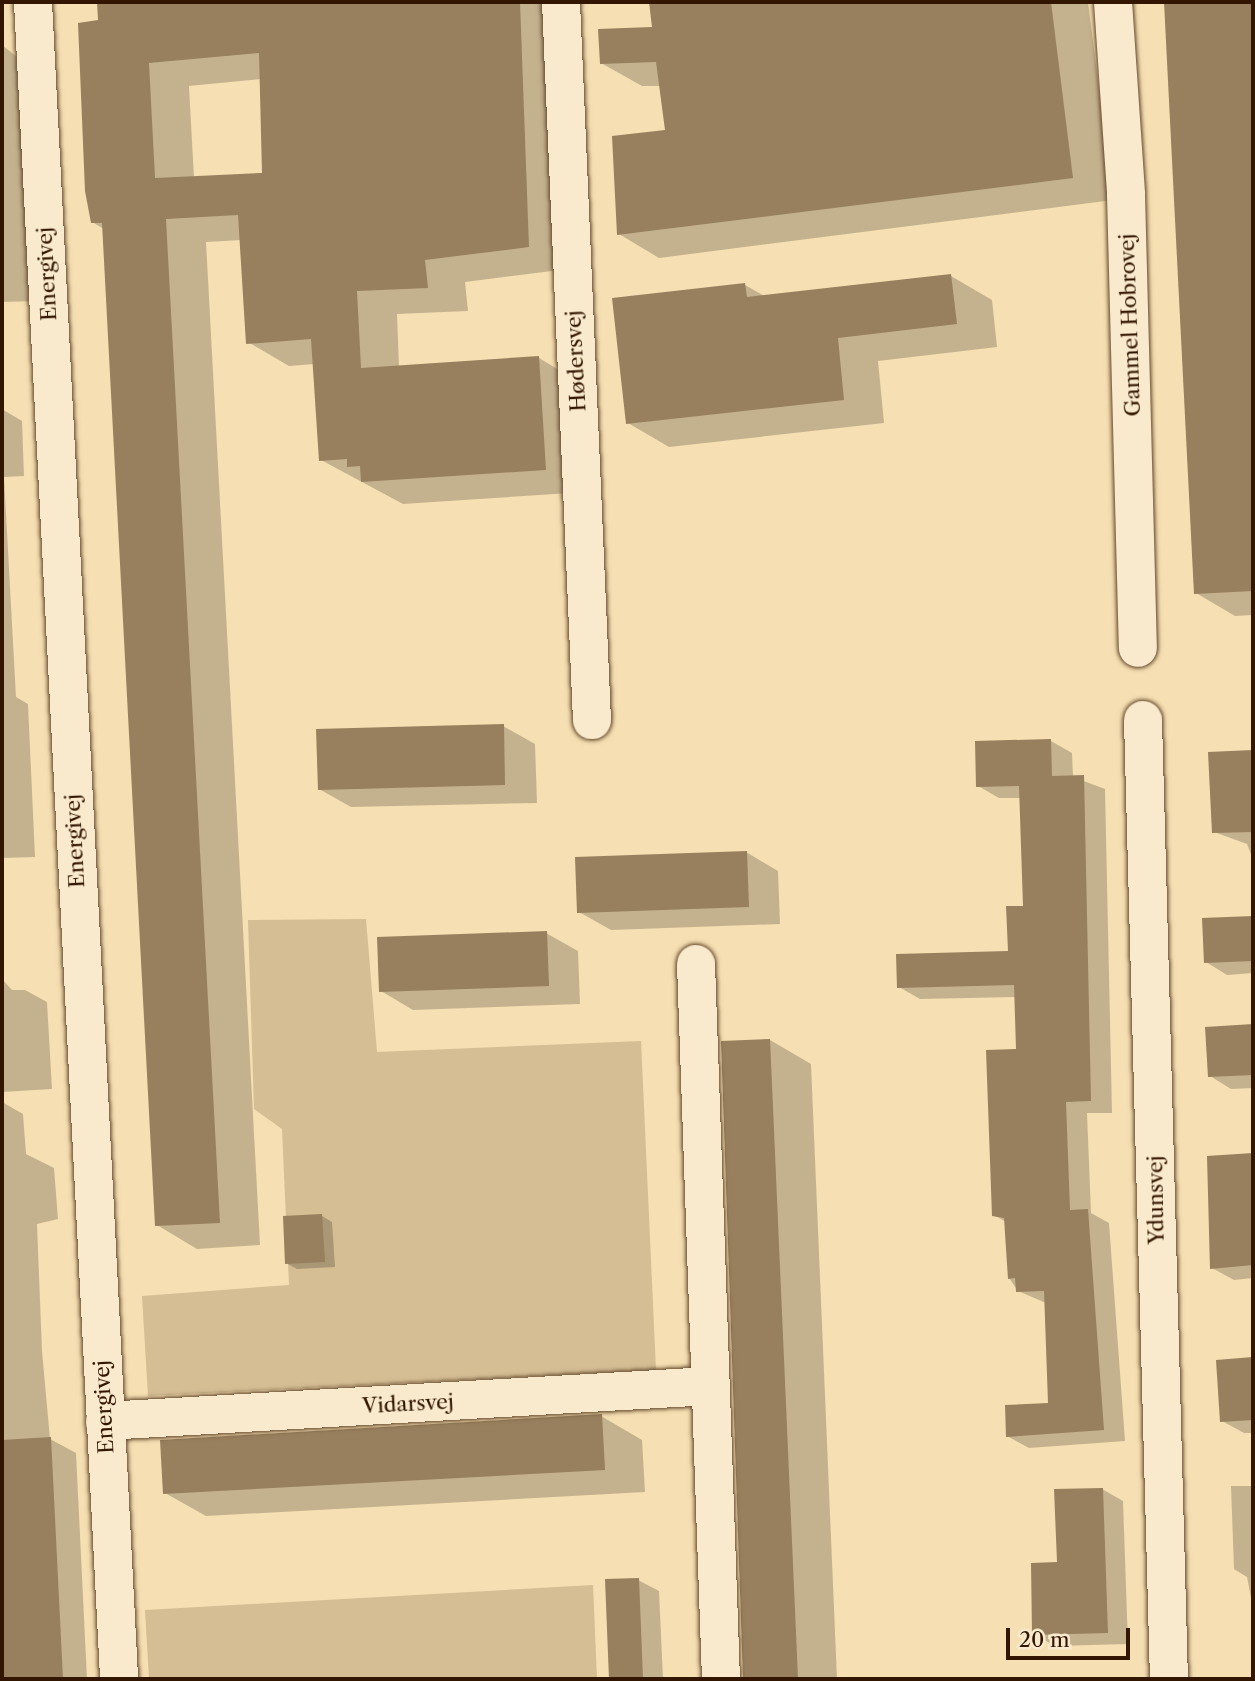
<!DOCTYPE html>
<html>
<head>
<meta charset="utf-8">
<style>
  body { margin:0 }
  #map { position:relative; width:1255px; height:1681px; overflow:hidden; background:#f6dfb2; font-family:"Libre Caslon Text",serif }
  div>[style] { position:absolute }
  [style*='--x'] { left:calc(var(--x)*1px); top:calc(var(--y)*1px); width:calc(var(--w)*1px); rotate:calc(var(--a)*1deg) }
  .green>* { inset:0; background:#d5bd94 }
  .shadow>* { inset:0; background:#0003 }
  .building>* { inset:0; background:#987f5d }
  .roads { filter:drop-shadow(0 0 2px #63482c) drop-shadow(0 0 2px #63482c) }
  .minor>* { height:38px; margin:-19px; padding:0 19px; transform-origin:19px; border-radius:19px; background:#f9eacd }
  span { translate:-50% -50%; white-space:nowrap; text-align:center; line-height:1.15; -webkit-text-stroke:6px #f9eacd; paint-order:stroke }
  .street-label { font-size:21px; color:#321600 }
  .frame { position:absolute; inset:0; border:4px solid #321600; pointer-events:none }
  .scale { position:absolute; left:1006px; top:1628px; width:124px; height:32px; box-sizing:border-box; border:4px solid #321600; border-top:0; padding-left:9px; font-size:21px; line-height:24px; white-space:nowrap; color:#321600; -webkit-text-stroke:5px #f9eacd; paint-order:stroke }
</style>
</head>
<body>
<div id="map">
  <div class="green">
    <i style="clip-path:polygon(366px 919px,377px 1052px,641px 1041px,656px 1370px,148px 1396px,142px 1296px,289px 1285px,282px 1129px,254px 1109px,248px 920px)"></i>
    <i style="clip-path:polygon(593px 1585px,597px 1679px,149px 1679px,145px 1610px)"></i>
  </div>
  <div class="shadow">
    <i style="clip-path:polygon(evenodd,557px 2px,568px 269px,465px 282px,468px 311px,397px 314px,399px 367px,539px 358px,579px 382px,586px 492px,403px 504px,321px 460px,315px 364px,289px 366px,248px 342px,241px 240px,206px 242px,260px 1245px,197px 1249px,157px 1225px,104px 229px,92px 222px,99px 3px,557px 2px,261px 79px,264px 175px,194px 178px,189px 86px,261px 79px)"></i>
    <i style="clip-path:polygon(651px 2px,1088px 2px,1113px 200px,659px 258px,619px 234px,667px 131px,661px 86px,642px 86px,601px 63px,654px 29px)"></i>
    <i style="clip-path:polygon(1165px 2px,1253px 2px,1253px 615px,1235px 616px,1196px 593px)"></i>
    <i style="clip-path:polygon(2px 45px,26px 64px,37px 301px,2px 302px)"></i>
    <i style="clip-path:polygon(951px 276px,992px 300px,997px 347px,878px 361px,884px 423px,669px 447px,628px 423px,745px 285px,766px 297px)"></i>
    <i style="clip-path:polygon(2px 409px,22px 421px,24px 476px,4px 477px,16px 697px,28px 704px,35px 857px,2px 858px)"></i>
    <i style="clip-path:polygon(503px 726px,535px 744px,537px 803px,351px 807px,319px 789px)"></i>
    <i style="clip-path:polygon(1051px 741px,1072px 753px,1073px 777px,1105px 789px,1112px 1113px,1087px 1113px,1091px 1213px,1109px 1223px,1125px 1441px,1029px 1448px,1007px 1436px,1050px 1405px,1046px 1303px,1018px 1291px,1009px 1278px,1006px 1222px,994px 1215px,1017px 1050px,1016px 997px,920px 999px,899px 987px,1010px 952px,1024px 907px,1021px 798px,999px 798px,978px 786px)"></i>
    <i style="clip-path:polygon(1253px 752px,1253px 860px,1247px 844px,1214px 832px,1210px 754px)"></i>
    <i style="clip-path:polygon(746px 852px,778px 871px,780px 924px,611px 930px,579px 912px)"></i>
    <i style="clip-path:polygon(1253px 917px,1253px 973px,1227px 975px,1206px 962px,1204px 920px)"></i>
    <i style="clip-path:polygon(546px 933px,578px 951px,580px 1004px,413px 1010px,381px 991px)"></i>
    <i style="clip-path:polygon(2px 979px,12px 990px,25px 990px,47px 1002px,52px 1089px,2px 1092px)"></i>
    <i style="clip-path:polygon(1253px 1026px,1253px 1088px,1231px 1089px,1210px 1076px,1207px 1028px)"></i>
    <i style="clip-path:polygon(770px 1040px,811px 1064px,837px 1679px,744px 1679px,722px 1042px)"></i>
    <i style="clip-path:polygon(2px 1102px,23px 1114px,26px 1154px,54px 1168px,58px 1219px,37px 1224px,42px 1351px,50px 1439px,76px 1453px,87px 1679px,2px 1679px)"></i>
    <i style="clip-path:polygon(1253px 1155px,1253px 1278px,1234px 1280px,1212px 1268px,1209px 1158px)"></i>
    <i style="clip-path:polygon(322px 1216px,332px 1222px,335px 1267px,297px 1269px,286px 1263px)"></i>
    <i style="clip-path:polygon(1253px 1359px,1253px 1433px,1244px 1433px,1222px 1421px,1218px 1361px)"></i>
    <i style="clip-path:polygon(601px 1416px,642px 1440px,645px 1492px,206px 1516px,165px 1493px)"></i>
    <i style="clip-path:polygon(1231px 1486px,1253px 1486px,1253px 1609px,1247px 1577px,1234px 1569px)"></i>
    <i style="clip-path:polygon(1102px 1489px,1123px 1501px,1128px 1644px,1055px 1646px,1034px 1634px,1059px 1563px)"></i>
    <i style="clip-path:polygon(638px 1580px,659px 1591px,663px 1679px,611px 1679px,607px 1581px)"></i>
  </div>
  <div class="building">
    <i style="clip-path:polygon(evenodd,97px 2px,520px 2px,529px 247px,425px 260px,428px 288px,357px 291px,361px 368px,539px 356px,546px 470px,361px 482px,360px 466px,347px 467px,347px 459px,319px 461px,311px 339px,246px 344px,238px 215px,166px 219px,220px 1223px,155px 1226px,102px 223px,91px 223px,85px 191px,78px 23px,98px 20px,97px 2px,259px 53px,262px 173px,155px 178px,149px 63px,259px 53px)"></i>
    <i style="clip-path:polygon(649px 2px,1051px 2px,1073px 178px,617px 235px,612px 136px,665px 130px,656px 62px,600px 64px,598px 29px,652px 27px)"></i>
    <i style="clip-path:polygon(1164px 2px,1253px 2px,1253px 591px,1194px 594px)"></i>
    <i style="clip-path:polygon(951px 274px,957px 324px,838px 338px,844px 400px,626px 424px,612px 298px,745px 283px,747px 297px)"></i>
    <i style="clip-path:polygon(504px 724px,505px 785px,318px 790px,316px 729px)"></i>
    <i style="clip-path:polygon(1051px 739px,1052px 776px,1084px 775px,1091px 1101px,1066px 1102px,1070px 1210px,1088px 1209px,1104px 1430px,1006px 1437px,1005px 1405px,1048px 1403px,1044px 1291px,1016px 1292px,1015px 1278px,1008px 1279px,1004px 1218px,992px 1216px,986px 1050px,1016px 1049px,1014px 985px,897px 988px,896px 954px,1008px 951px,1006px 906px,1023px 906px,1019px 786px,976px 787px,975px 741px)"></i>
    <i style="clip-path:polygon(1253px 750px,1253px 832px,1212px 833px,1208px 752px)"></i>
    <i style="clip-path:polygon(747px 851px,749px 907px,577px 913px,575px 857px)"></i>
    <i style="clip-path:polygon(1253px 916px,1253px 961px,1204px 963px,1202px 918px)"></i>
    <i style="clip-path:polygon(547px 931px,549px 986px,379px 992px,377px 937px)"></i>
    <i style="clip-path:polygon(1253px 1024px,1253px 1075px,1208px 1077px,1205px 1027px)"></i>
    <i style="clip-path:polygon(770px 1039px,798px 1679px,743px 1679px,721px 1041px)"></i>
    <i style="clip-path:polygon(1253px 1153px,1253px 1265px,1210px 1269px,1207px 1156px)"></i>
    <i style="clip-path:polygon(322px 1214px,325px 1262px,285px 1264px,283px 1216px)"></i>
    <i style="clip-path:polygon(1253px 1357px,1253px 1420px,1220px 1422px,1216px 1360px)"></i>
    <i style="clip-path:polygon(602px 1414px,605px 1470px,163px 1494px,160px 1440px)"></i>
    <i style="clip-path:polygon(51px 1437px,63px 1679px,2px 1679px,2px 1440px)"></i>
    <i style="clip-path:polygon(1103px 1488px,1108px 1633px,1032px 1635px,1031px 1563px,1057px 1562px,1054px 1489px)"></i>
    <i style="clip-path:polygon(639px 1578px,643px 1679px,609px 1679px,605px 1579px)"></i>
  </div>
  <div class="roads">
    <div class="minor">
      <i style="--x:33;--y:2;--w:1679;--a:87.06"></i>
      <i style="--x:561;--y:2;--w:719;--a:87.53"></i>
      <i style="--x:1113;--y:2;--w:193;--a:86.1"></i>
      <i style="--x:1126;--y:195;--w:453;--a:88.5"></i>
      <i style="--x:1143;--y:720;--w:959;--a:88.45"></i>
      <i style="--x:696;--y:964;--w:715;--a:88"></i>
      <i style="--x:105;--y:1421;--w:607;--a:-3.31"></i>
    </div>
  </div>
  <div class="street-label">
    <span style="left:47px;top:274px;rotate:-93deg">Energivej</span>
    <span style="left:1130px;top:325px;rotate:-92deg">Gammel Hobrovej</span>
    <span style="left:576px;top:361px;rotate:-93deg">Hødersvej</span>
    <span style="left:75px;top:841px;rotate:-93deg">Energivej</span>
    <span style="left:1156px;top:1200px;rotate:-91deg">Ydunsvej</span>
    <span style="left:408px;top:1404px;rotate:-3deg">Vidarsvej</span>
    <span style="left:104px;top:1407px;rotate:-93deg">Energivej</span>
  </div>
  <div class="frame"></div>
  <div class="scale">20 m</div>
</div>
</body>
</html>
